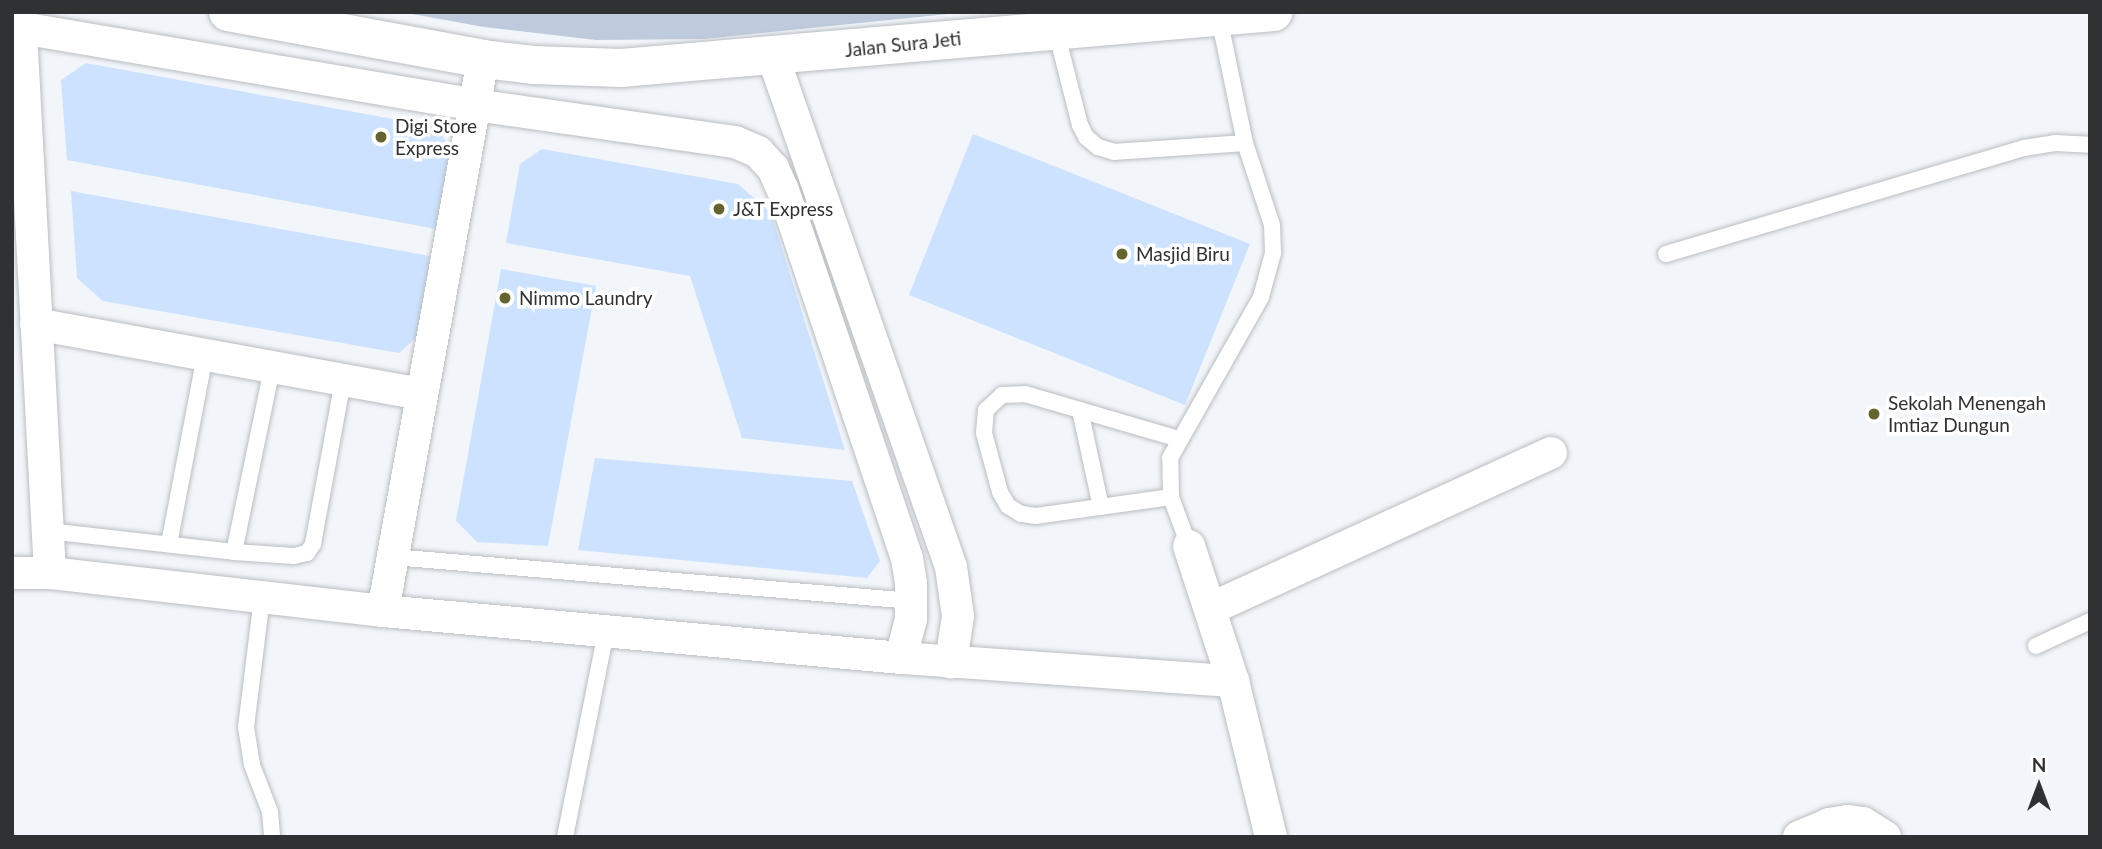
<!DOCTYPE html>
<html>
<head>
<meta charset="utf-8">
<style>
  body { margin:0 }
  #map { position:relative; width:2102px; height:849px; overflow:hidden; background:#f2f5f9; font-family:Lato,sans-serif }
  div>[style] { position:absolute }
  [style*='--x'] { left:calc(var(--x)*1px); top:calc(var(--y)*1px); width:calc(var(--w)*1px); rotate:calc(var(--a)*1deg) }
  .green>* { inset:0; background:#becbdd }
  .building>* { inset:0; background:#cce2ff }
  .roads { filter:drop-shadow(0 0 2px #babdc1) drop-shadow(0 0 2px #babdc1) }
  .lane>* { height:16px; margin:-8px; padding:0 8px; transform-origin:8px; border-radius:8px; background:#fff }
  .street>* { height:32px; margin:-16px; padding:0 16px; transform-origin:16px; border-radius:16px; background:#fff }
  .secondary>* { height:38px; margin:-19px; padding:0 19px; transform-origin:19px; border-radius:19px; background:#fff }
  .dots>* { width:19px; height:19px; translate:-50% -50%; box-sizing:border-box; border:4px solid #fff; border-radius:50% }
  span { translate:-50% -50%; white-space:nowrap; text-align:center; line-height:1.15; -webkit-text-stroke:7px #fff; paint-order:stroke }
  .street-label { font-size:19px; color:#303132 }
  .poi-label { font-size:19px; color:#303132 }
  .left { translate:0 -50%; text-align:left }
  .frame { position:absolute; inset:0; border:14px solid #303132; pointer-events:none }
  .north { position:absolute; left:2004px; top:751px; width:70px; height:70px; -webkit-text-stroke:5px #fff; paint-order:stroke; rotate:0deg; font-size:19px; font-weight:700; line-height:28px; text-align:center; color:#303132 }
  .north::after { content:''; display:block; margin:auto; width:24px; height:32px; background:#303132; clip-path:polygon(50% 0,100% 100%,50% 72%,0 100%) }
</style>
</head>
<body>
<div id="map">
  <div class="green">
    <i style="clip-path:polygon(401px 12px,968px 12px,704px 39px,596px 40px,484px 27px)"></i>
  </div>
  <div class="building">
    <i style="clip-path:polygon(86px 63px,437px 127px,451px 150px,436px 229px,67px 160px,61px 80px)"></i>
    <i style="clip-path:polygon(973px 134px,1250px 244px,1185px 405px,909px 295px)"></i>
    <i style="clip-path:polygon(542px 149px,738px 184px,771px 213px,845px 450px,742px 438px,690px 276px,506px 243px,520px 164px)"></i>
    <i style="clip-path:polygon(71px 191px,430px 256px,417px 337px,399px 353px,103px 301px,77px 278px)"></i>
    <i style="clip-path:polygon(501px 269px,596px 286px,548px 546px,477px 542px,456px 521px)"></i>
    <i style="clip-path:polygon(595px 458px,852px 481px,880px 561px,867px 578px,578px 550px)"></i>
  </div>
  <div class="roads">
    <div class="lane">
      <i style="--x:1056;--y:31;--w:97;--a:75.7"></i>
      <i style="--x:1080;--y:125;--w:13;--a:63"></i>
      <i style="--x:1086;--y:137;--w:16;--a:40"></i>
      <i style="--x:1098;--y:147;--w:17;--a:17"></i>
      <i style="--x:1114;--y:152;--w:131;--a:-3.9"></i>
      <i style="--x:1666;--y:254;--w:373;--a:-16.5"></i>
      <i style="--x:2024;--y:148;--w:31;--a:-9"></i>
      <i style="--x:2055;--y:143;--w:35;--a:3"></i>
      <i style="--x:1080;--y:410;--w:99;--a:77.8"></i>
      <i style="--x:1171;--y:497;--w:136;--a:172"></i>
      <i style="--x:1036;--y:516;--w:15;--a:-172"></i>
      <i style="--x:1021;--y:514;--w:15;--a:-148"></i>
      <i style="--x:1008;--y:506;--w:16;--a:-120"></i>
      <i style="--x:1000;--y:492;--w:61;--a:-105.2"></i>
      <i style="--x:984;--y:433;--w:23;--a:-85"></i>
      <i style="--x:986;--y:410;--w:22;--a:-43"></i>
      <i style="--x:1002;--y:395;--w:23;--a:-2"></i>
      <i style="--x:1025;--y:394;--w:160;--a:16.3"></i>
      <i style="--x:48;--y:531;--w:187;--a:6.4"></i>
      <i style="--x:234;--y:552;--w:60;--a:3.8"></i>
      <i style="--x:294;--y:556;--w:13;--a:-13"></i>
      <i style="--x:307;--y:553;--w:11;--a:-56"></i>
      <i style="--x:313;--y:544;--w:167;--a:-79.6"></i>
      <i style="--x:169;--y:544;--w:191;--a:-79.2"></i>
      <i style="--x:1189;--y:546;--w:52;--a:-110.2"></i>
      <i style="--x:1171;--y:497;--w:39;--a:-91"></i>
      <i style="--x:1170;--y:458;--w:185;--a:-60.5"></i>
      <i style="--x:1261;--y:297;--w:46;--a:-74.7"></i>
      <i style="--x:1273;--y:253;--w:28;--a:-92"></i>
      <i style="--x:1272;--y:225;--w:86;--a:-108.2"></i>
      <i style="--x:1245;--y:143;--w:129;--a:-101.7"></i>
      <i style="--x:234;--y:552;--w:188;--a:-78.3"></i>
      <i style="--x:393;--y:557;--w:521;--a:4.85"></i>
      <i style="--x:262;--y:597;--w:131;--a:97"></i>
      <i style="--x:246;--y:727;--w:38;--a:81"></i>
      <i style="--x:252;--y:765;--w:50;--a:69"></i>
      <i style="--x:270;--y:812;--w:25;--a:85"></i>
      <i style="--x:2036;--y:646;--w:60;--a:-24.8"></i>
      <i style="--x:565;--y:837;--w:210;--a:-78.7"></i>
    </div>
    <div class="street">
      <i style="--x:20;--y:12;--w:562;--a:86.94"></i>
      <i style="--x:21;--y:28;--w:460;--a:9.6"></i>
      <i style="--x:475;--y:105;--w:263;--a:8.1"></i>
      <i style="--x:735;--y:142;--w:25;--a:23"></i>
      <i style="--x:758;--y:152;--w:22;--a:47"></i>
      <i style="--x:773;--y:168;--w:24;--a:66"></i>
      <i style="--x:783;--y:190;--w:388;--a:71.4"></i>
      <i style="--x:907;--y:558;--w:26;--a:81"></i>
      <i style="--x:911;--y:584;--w:35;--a:90"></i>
      <i style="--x:911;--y:619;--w:40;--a:104.4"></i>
      <i style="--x:773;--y:57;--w:540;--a:70.76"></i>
      <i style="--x:951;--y:567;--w:49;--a:81.9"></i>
      <i style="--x:958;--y:616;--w:47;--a:98.7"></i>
      <i style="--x:36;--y:324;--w:392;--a:10.3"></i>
      <i style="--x:1189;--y:546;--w:142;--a:71.9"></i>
      <i style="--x:1233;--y:681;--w:161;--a:76.3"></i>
      <i style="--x:12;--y:573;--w:38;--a:0"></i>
      <i style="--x:50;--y:573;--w:335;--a:6.5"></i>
      <i style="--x:383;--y:611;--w:520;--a:5.18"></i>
      <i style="--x:901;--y:658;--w:333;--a:4"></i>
      <i style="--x:1210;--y:609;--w:375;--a:-24.6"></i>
      <i style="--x:383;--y:611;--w:561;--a:-79.73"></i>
      <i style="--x:1799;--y:837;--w:33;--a:-23"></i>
      <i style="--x:1829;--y:824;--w:19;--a:-9"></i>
      <i style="--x:1848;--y:821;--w:15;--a:8"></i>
      <i style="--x:1863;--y:823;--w:26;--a:32"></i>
    </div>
    <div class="secondary">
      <i style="--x:228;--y:12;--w:259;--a:10.4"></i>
      <i style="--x:483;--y:59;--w:50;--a:6.8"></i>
      <i style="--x:533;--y:65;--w:88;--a:2"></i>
      <i style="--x:621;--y:68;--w:655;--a:-4.9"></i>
    </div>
  </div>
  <div class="dots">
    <i style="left:381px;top:137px;background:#65632f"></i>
    <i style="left:719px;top:209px;background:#65632f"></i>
    <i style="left:1122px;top:254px;background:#65632f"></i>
    <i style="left:505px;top:298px;background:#65632f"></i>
    <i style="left:1874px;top:414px;background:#65632f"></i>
  </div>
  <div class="street-label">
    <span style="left:903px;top:44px;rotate:-6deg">Jalan Sura Jeti</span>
  </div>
  <div class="poi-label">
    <span class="left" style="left:395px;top:137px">Digi Store<br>Express</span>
    <span class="left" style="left:733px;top:209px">J&amp;T Express</span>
    <span class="left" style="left:1136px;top:254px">Masjid Biru</span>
    <span class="left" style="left:519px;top:298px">Nimmo Laundry</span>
    <span class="left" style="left:1888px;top:414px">Sekolah Menengah<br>Imtiaz Dungun</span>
  </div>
  <div class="frame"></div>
  <div class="north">N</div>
</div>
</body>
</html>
